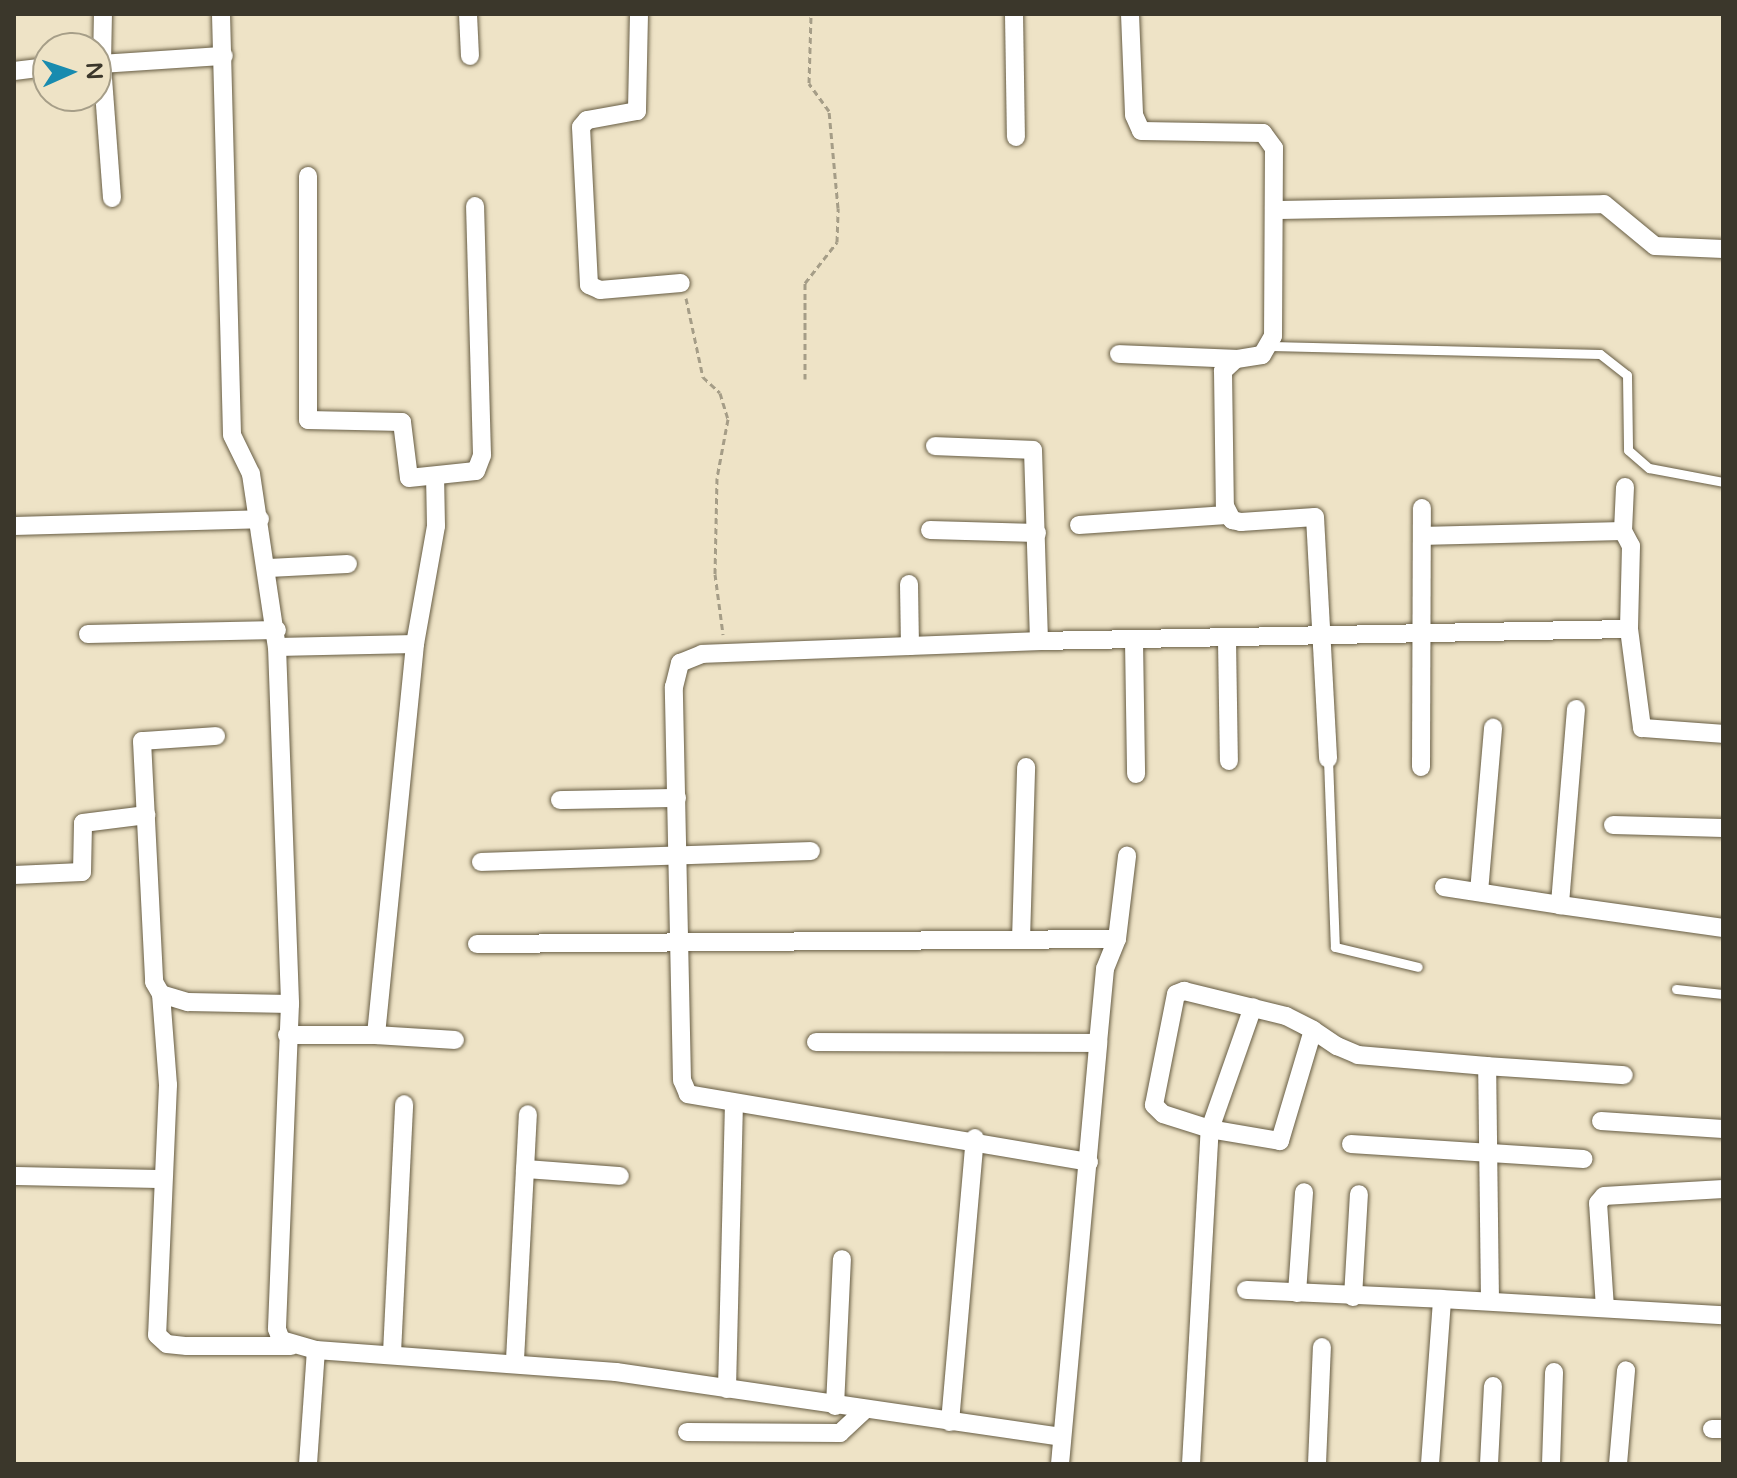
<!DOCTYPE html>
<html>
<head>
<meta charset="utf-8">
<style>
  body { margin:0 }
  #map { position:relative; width:1737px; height:1478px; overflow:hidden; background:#eee3c6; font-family:"Varela Round",sans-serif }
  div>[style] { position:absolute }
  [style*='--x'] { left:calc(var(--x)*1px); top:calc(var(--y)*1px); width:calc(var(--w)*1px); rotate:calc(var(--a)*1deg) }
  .path>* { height:3px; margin-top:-1.5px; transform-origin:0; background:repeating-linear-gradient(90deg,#a59d87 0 6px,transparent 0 10px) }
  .roads { filter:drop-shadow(0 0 2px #675d44) drop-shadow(0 0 2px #675d44) }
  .service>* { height:9px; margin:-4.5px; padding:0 4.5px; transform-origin:4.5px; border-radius:4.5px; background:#fff }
  .minor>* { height:18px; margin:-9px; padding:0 9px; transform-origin:9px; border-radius:9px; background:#fff }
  span { translate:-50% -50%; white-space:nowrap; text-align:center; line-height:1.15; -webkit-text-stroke:7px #eee3c6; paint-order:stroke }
  .frame { position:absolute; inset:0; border:16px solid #3b372b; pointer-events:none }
  .north { position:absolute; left:32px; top:32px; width:80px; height:80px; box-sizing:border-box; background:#eee3c6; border:2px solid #a69e88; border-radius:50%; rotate:87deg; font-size:22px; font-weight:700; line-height:32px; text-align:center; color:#3b372b }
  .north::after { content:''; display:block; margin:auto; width:28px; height:36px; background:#188baf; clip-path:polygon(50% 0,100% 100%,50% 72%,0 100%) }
</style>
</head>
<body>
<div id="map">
  <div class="path">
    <i style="--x:686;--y:298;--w:81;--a:77.9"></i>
    <i style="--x:703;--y:377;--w:23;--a:43"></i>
    <i style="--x:720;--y:393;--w:27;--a:73"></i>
    <i style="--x:728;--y:419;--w:60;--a:100.6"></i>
    <i style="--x:717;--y:478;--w:96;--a:91.2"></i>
    <i style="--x:715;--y:574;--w:61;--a:82.4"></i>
    <i style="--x:805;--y:379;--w:96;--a:-90"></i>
    <i style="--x:805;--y:283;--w:52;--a:-52"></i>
    <i style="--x:837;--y:242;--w:34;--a:-88"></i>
    <i style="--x:838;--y:208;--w:97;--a:-95.3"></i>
    <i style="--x:829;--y:111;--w:34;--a:-126"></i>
    <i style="--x:809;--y:83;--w:69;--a:-88.3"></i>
  </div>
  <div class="roads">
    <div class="service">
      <i style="--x:1271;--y:346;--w:329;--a:1.4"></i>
      <i style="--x:1600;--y:354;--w:34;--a:38"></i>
      <i style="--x:1627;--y:375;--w:75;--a:89.2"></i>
      <i style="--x:1628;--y:450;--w:28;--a:41"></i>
      <i style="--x:1649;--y:468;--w:75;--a:10.7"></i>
      <i style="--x:1328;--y:759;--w:188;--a:87.9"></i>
      <i style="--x:1335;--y:947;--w:85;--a:13.5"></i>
      <i style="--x:1676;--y:989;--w:47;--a:6.1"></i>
    </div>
    <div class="minor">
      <i style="--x:221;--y:14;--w:421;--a:88.5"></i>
      <i style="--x:232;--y:435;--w:43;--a:64"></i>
      <i style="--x:251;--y:474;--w:175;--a:81.5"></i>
      <i style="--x:468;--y:14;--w:42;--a:87.3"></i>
      <i style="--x:639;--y:14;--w:97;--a:91.2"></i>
      <i style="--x:637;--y:111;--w:51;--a:169.8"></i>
      <i style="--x:587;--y:120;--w:9;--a:131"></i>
      <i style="--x:581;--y:127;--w:158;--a:87.1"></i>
      <i style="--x:589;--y:285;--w:12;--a:24"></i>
      <i style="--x:600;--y:290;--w:81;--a:-4.9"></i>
      <i style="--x:1014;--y:14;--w:123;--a:89.1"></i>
      <i style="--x:1130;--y:14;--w:101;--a:87.7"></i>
      <i style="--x:1134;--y:115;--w:17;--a:66"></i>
      <i style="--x:1141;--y:131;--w:122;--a:0.9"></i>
      <i style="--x:1263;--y:133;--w:19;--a:54"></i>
      <i style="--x:1274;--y:148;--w:188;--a:90.3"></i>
      <i style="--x:1273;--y:336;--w:22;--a:120"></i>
      <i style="--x:1262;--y:355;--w:26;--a:171"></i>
      <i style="--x:1236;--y:359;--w:18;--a:137"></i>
      <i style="--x:1223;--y:371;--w:135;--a:89.2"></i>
      <i style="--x:1225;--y:506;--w:16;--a:63"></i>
      <i style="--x:1232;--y:520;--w:9;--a:13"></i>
      <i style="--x:1241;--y:522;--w:74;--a:-3.9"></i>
      <i style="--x:1315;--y:517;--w:242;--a:86.9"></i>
      <i style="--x:96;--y:64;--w:6;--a:0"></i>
      <i style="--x:102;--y:64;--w:50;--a:-88.9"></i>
      <i style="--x:14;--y:71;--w:34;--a:-7"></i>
      <i style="--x:308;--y:176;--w:244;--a:90"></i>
      <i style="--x:308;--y:420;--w:94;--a:1.2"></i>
      <i style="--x:402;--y:422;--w:56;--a:82.9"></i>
      <i style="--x:409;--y:478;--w:67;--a:-6"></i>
      <i style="--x:476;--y:471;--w:17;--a:-69"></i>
      <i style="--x:482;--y:455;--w:249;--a:-91.6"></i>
      <i style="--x:112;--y:198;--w:134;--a:-94.3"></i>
      <i style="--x:102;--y:64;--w:122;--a:-3.8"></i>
      <i style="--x:1274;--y:210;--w:330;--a:-1"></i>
      <i style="--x:1604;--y:204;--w:66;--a:39.5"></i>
      <i style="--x:1655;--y:246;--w:68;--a:2.5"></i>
      <i style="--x:1119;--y:354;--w:117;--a:2.4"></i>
      <i style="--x:935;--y:446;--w:98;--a:2.3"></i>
      <i style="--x:1033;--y:450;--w:191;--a:88.2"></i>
      <i style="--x:1079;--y:525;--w:148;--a:-3.9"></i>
      <i style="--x:14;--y:526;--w:246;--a:-1.6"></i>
      <i style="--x:930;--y:530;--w:107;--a:1.6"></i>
      <i style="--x:1623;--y:531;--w:44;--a:-87.4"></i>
      <i style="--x:1423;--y:536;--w:200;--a:-1.4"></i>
      <i style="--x:1623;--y:531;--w:17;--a:62"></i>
      <i style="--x:1631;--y:546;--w:83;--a:91.4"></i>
      <i style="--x:1629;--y:629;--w:100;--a:82.5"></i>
      <i style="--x:1642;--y:728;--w:81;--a:4.2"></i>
      <i style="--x:268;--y:568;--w:80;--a:-2.9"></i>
      <i style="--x:909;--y:584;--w:62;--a:89.1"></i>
      <i style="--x:88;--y:634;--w:189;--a:-1.2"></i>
      <i style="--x:1227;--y:640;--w:121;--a:89.1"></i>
      <i style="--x:1134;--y:641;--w:133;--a:89.1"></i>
      <i style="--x:415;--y:644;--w:138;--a:178.8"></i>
      <i style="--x:277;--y:647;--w:357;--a:87.9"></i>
      <i style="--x:290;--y:1004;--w:325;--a:92.3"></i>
      <i style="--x:277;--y:1329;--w:12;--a:70"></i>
      <i style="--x:281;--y:1340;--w:36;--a:16"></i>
      <i style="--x:316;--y:1350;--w:301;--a:4.2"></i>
      <i style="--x:616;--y:1372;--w:450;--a:8.3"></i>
      <i style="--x:1576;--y:709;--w:197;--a:94.7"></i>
      <i style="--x:1560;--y:905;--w:165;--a:8"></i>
      <i style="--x:216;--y:736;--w:74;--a:176.1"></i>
      <i style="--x:142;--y:741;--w:241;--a:87.1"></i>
      <i style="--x:154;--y:982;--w:14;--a:60"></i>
      <i style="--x:161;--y:994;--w:28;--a:17"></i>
      <i style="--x:188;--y:1002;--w:102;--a:1.1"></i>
      <i style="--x:1421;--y:767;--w:259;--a:-89.8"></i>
      <i style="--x:560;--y:800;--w:117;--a:-1"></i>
      <i style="--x:1613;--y:825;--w:110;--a:1.6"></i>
      <i style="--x:481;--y:862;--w:330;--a:-1.9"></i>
      <i style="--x:14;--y:875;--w:68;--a:-2.5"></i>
      <i style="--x:82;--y:872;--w:49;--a:-88.8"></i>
      <i style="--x:83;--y:823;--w:64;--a:-7.2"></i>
      <i style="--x:1444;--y:887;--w:117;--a:8.8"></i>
      <i style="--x:1479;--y:892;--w:165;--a:-85.1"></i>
      <i style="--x:1117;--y:939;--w:84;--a:-83.1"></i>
      <i style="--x:1021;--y:940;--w:173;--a:-88.3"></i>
      <i style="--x:477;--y:944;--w:640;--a:-0.45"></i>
      <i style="--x:1117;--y:939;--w:32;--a:112"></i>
      <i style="--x:1105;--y:969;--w:74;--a:95.4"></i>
      <i style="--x:1098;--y:1043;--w:282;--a:-179.8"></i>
      <i style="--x:161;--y:994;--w:91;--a:85.6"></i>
      <i style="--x:168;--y:1085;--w:250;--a:92.5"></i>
      <i style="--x:157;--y:1335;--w:13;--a:42"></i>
      <i style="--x:167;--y:1344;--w:20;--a:6"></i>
      <i style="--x:187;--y:1346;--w:104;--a:0"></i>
      <i style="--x:1313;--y:1030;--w:116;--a:106.6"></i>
      <i style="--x:1280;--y:1141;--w:71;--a:-170.3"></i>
      <i style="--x:1210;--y:1129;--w:49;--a:-162.3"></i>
      <i style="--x:1163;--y:1114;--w:13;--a:-135"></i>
      <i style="--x:1154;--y:1105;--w:113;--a:-78.8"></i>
      <i style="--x:1176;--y:994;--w:9;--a:-21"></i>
      <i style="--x:1184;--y:991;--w:105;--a:13.8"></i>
      <i style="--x:1286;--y:1016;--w:30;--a:27"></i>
      <i style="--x:1313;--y:1030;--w:29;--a:34"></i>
      <i style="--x:1337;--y:1046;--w:23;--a:23"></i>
      <i style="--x:1358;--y:1055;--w:129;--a:4.9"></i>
      <i style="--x:287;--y:1035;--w:89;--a:0"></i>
      <i style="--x:376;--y:1035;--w:393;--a:-84.3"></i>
      <i style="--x:415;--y:644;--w:120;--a:-79.9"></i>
      <i style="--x:436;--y:526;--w:50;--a:-91.1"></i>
      <i style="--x:376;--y:1035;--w:79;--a:3.6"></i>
      <i style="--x:1601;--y:1121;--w:122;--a:3.8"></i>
      <i style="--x:1351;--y:1144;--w:233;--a:3.7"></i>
      <i style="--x:1089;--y:1162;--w:407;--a:-170.4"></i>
      <i style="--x:688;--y:1094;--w:15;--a:-113"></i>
      <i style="--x:682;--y:1080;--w:393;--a:-91.2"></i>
      <i style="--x:674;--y:687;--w:25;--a:-76"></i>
      <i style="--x:680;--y:663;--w:24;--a:-22"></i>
      <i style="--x:702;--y:654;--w:337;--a:-2.2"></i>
      <i style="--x:1039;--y:641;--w:590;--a:-1.17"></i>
      <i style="--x:525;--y:1169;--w:95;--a:4.2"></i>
      <i style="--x:14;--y:1176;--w:147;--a:1.2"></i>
      <i style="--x:1246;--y:1290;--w:196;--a:2.6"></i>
      <i style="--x:1297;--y:1293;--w:101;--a:-86"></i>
      <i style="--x:1353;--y:1297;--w:103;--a:-86.7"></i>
      <i style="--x:1490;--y:1301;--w:235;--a:-90.7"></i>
      <i style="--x:1487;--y:1066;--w:137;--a:3.8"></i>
      <i style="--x:1605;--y:1308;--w:105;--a:-93.8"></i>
      <i style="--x:1598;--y:1203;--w:9;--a:-49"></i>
      <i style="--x:1604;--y:1196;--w:119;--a:-3.4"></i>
      <i style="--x:392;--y:1353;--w:249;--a:-87.2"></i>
      <i style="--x:515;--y:1360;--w:246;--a:-87"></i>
      <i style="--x:727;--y:1389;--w:284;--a:-88.6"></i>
      <i style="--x:835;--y:1406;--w:147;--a:-87.3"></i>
      <i style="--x:950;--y:1422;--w:285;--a:-85"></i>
      <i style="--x:1712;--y:1429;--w:11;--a:0"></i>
      <i style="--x:687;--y:1432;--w:153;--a:0.4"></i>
      <i style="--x:840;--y:1433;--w:33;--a:-43"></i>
      <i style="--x:308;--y:1464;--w:114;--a:-86"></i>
      <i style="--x:1060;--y:1464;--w:423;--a:-84.8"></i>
      <i style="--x:1191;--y:1464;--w:336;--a:-86.8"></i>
      <i style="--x:1210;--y:1129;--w:129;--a:-70.6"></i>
      <i style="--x:1317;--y:1464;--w:117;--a:-87.6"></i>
      <i style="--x:1430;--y:1464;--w:165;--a:-85.8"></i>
      <i style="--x:1442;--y:1299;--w:281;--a:3.3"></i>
      <i style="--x:1489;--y:1464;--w:78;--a:-87.1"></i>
      <i style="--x:1551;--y:1464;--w:92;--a:-88.1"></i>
      <i style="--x:1618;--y:1464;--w:94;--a:-85.1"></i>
    </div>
  </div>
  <div class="frame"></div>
  <div class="north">N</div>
</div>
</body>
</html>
